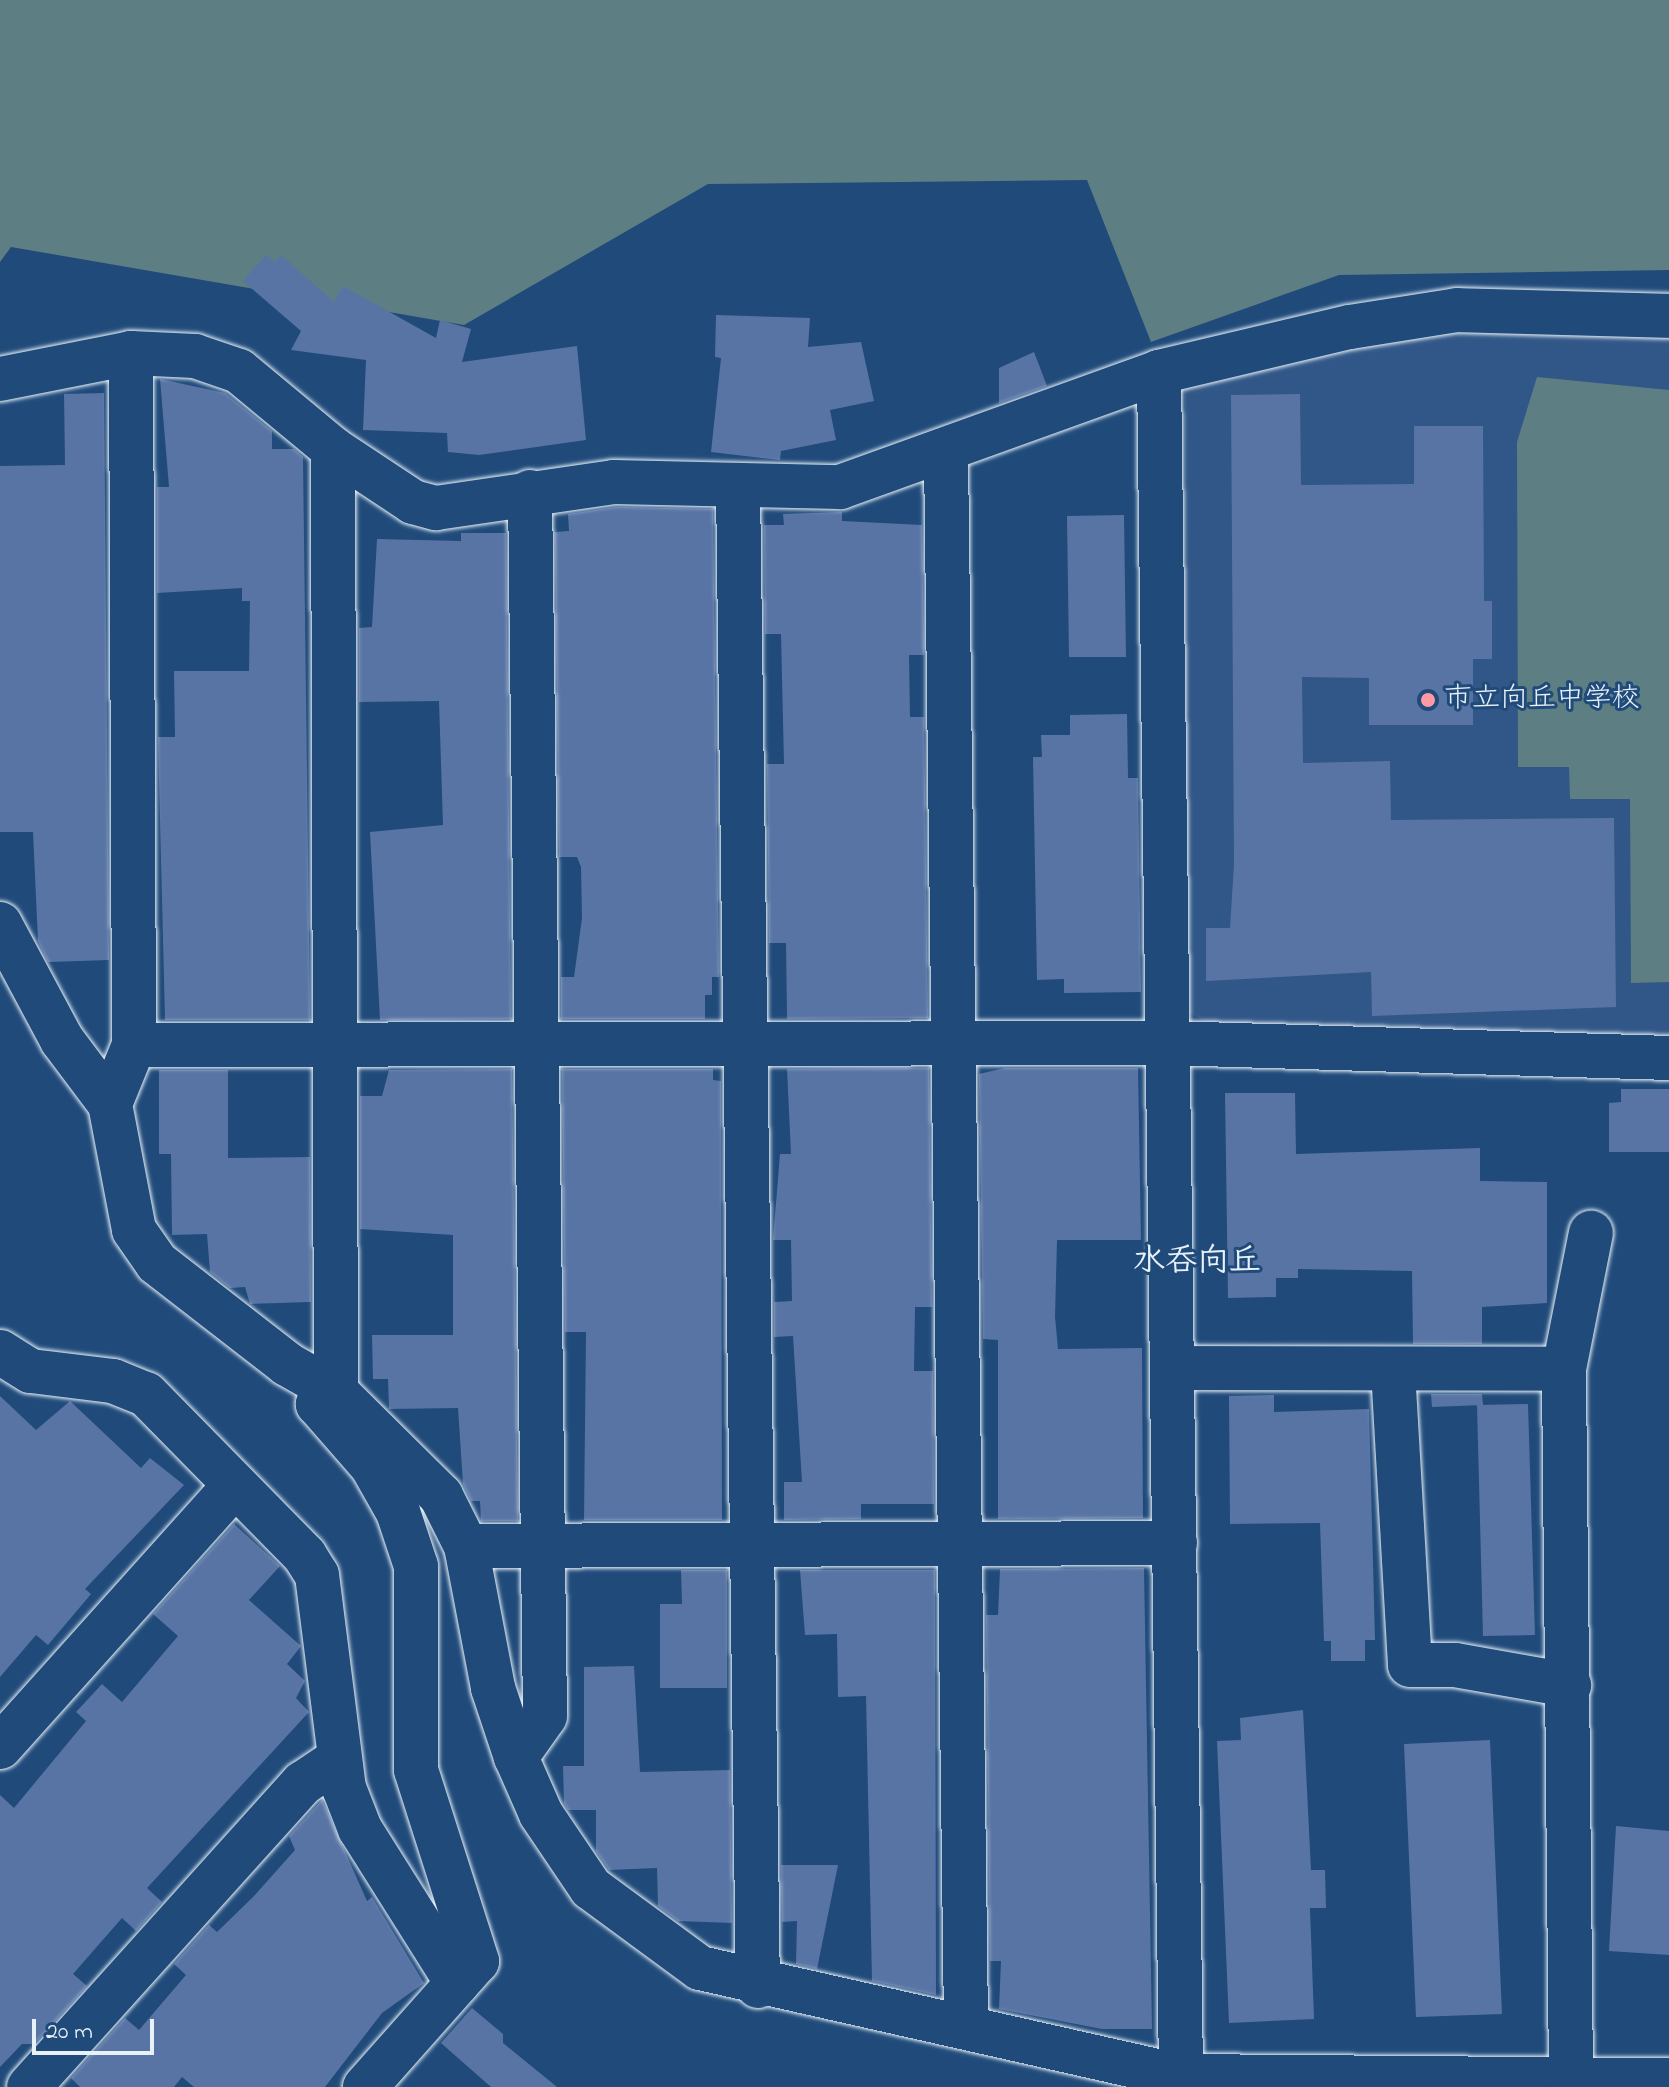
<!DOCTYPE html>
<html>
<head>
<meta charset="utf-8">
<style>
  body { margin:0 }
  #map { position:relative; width:1669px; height:2087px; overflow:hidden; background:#1f4a7a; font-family:"Indie Flower","Klee One",sans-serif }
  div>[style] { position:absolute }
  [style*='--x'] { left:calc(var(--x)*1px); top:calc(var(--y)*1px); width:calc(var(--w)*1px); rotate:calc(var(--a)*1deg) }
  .built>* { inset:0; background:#305787 }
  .green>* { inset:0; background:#5d7e83 }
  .building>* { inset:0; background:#5874a5 }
  .roads { filter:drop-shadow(0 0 2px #e8f1f8) drop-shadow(0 0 2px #e8f1f8) }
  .minor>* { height:44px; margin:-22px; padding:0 22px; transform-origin:22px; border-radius:22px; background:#1f4a7a }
  .dots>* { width:22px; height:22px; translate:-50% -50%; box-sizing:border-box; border:4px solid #1f4a7a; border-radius:50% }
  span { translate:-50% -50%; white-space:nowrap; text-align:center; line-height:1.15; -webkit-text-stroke:6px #1f4a7a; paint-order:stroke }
  .poi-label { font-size:28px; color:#e8f1f8 }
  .left { translate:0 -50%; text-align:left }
  .quarter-label { font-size:32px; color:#e8f1f8; font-weight:700 }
  .scale { position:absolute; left:32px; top:2019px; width:122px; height:36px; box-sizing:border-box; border:4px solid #e8f1f8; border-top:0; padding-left:10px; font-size:24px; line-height:28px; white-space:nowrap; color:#e8f1f8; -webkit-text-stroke:6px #1f4a7a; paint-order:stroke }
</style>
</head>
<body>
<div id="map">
  <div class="built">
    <i style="clip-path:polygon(1454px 333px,1669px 333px,1669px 1036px,1206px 1022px,1187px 1012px,1185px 388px,1324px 348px)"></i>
  </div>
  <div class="green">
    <i style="clip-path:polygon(0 0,1669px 0,1669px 270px,1339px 275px,1151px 342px,1087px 180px,708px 184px,464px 325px,11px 247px,0 262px)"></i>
    <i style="clip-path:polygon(1537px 377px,1669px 390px,1669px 982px,1631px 983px,1630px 799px,1570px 799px,1569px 767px,1518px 767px,1517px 442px)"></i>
  </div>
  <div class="building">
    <i style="clip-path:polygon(266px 255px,275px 262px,281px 255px,334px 302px,343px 286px,436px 338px,440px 320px,471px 329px,462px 362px,577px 346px,586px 440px,479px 455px,448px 452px,447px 433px,363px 430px,366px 360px,291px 350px,301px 331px,243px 281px)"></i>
    <i style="clip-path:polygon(716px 315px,810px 318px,808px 347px,861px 342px,874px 401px,830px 410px,836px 440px,781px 451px,780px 460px,711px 452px,721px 358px,715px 357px)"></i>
    <i style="clip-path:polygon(1034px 352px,1047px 386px,999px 403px,999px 368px)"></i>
    <i style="clip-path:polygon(160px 379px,225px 393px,272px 431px,272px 449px,294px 449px,303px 457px,310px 1020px,165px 1020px,158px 737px,175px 737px,174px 671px,249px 671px,250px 601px,242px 601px,242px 588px,157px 593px,157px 487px,169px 487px)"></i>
    <i style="clip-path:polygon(104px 393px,109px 960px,48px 962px,38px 941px,33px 832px,0 832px,0 466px,65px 465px,64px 394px)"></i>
    <i style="clip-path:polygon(1300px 394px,1301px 485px,1414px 484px,1414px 426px,1483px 426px,1484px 601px,1492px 601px,1492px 659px,1473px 659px,1473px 725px,1369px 725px,1369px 678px,1302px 677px,1303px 763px,1390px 761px,1391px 820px,1614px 818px,1616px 1007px,1372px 1016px,1371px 972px,1206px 981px,1206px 928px,1230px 928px,1234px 864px,1231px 395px)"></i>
    <i style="clip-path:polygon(616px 507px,713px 509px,719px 977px,712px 977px,712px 995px,705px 995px,705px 1019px,561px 1019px,561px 977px,574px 977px,582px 918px,581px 867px,577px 857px,559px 857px,555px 532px,569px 531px,568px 514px)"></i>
    <i style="clip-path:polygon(842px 512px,842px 521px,922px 525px,924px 655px,909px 655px,910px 717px,924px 717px,928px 1018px,787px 1019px,786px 943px,769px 943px,767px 764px,784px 764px,781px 634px,765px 634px,764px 525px,784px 525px,783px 514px)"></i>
    <i style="clip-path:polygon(1124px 515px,1126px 657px,1069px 657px,1067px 516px)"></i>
    <i style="clip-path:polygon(461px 533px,506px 533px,511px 1019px,380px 1020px,370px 832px,443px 825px,439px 701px,359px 702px,359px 628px,372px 627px,377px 539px,461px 541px)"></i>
    <i style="clip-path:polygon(1127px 714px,1128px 778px,1138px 778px,1141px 992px,1064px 993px,1064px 979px,1037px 980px,1033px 757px,1042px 757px,1041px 735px,1070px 735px,1070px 715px)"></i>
    <i style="clip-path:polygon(929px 1068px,932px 1307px,915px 1307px,914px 1371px,933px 1371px,934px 1504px,861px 1504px,861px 1519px,784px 1520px,784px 1482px,802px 1482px,793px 1336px,774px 1337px,774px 1302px,792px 1301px,791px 1240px,773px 1240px,780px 1154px,791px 1154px,787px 1069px)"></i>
    <i style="clip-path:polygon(1005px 1068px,1138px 1068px,1141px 1240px,1057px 1240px,1055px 1317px,1058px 1349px,1142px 1348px,1143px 1518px,998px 1519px,998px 1340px,983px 1339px,979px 1074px)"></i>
    <i style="clip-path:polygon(512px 1069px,518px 1521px,481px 1521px,480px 1501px,471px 1501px,463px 1484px,458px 1408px,389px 1409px,388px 1379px,373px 1379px,372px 1335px,453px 1335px,453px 1235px,360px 1229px,360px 1096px,382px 1096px,389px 1070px)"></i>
    <i style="clip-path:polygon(562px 1069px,713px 1069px,713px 1080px,721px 1081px,722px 1520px,584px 1520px,586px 1332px,565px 1332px)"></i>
    <i style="clip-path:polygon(159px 1070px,228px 1070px,228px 1158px,310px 1157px,311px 1302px,250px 1304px,245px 1287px,230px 1288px,210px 1272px,207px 1234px,172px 1235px,171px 1154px,159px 1154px)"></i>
    <i style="clip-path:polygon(1621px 1089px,1669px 1089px,1669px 1152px,1609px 1152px,1609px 1103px,1621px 1102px)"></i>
    <i style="clip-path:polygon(1225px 1093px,1295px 1093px,1296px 1154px,1480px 1148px,1480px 1181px,1547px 1182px,1547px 1303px,1482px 1307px,1482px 1344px,1413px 1344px,1412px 1271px,1298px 1269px,1298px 1278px,1276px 1278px,1276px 1297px,1228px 1298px)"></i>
    <i style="clip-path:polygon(1431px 1394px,1482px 1394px,1483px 1405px,1432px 1407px)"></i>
    <i style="clip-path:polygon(1274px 1395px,1274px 1412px,1369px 1409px,1375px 1640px,1365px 1640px,1365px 1661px,1331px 1661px,1331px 1641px,1324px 1641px,1320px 1523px,1230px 1524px,1229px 1396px)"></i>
    <i style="clip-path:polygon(0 1396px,36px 1430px,70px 1401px,141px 1468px,150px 1458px,184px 1485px,85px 1589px,91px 1594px,48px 1645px,36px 1635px,0 1677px)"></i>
    <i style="clip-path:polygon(1528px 1404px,1535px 1635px,1483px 1636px,1477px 1405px)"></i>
    <i style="clip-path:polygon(234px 1524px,280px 1566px,249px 1600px,301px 1646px,287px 1664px,305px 1681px,296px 1698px,309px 1712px,147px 1888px,162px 1902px,136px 1931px,122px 1918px,73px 1974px,87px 1986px,34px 2044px,22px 2044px,0 2067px,0 1795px,14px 1808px,86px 1721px,76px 1712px,102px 1684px,122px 1702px,178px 1636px,153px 1614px)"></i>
    <i style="clip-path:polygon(1144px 1568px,1152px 2029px,1102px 2029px,999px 2009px,1001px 1961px,990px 1961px,986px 1615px,998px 1615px,1000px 1569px)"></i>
    <i style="clip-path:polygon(681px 1570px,727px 1570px,727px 1688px,660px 1688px,660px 1604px,682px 1604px)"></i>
    <i style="clip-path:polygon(800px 1570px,935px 1570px,936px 1995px,872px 1981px,866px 1696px,838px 1697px,837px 1634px,805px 1635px)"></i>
    <i style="clip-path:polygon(634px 1666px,640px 1772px,730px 1770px,732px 1923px,678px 1921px,658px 1906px,657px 1868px,609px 1870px,596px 1851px,596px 1810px,568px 1810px,564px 1803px,563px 1766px,584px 1766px,584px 1667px)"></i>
    <i style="clip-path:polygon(1303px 1710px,1311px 1870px,1325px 1870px,1326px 1908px,1310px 1908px,1314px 2019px,1229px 2023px,1217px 1741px,1241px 1740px,1240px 1718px)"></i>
    <i style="clip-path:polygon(1490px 1740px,1502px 2014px,1416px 2017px,1404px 1744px)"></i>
    <i style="clip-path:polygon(322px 1800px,367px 1901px,372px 1897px,424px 1983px,382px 2013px,325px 2087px,194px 2087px,182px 2077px,174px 2087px,80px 2087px,71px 2078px,125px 2018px,139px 2030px,186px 1975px,174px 1964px,209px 1925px,217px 1932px,254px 1896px,295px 1850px,289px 1836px)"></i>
    <i style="clip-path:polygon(1616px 1826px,1669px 1831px,1669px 1955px,1609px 1951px)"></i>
    <i style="clip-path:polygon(781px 1865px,838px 1865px,817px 1969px,796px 1964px,797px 1921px,782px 1922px)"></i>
    <i style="clip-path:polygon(472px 2008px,503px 2034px,503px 2043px,557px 2087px,491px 2087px,441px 2043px)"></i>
  </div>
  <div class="roads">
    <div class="minor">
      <i style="--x:131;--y:353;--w:692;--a:89.75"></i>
      <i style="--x:134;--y:1045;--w:64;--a:112.1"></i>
      <i style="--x:110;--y:1104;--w:128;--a:79.2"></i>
      <i style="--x:134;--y:1230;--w:40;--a:55.1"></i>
      <i style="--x:157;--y:1263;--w:165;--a:37.8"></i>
      <i style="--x:287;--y:1364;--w:56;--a:29.7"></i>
      <i style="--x:336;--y:1392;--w:148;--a:44.7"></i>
      <i style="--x:441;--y:1496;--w:56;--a:63.4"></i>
      <i style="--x:466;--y:1546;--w:145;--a:79.2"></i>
      <i style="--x:493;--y:1688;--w:73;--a:71.6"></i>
      <i style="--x:516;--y:1757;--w:62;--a:66.3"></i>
      <i style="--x:541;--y:1814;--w:89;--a:56"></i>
      <i style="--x:591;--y:1888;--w:135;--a:36.3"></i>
      <i style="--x:700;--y:1968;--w:493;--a:12.7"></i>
      <i style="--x:1181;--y:2076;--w:488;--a:0.5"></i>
      <i style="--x:1159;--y:372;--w:1704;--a:89.26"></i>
      <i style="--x:0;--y:379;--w:134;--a:-11.2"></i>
      <i style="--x:131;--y:353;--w:64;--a:2.7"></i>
      <i style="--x:195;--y:356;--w:46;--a:18.8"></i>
      <i style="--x:239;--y:371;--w:122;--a:39.7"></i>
      <i style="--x:333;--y:449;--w:96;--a:33.5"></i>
      <i style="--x:413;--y:502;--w:24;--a:15"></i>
      <i style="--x:436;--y:508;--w:180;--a:-8.3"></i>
      <i style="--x:614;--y:482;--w:226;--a:1.3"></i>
      <i style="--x:840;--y:487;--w:339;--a:-19.8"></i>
      <i style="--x:1159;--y:372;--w:196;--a:-13.3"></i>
      <i style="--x:1350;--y:327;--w:108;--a:-9"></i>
      <i style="--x:1457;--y:310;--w:212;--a:1.6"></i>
      <i style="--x:333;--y:449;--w:943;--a:89.82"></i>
      <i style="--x:336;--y:1392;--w:22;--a:146"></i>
      <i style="--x:318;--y:1404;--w:82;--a:48.9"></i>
      <i style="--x:372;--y:1466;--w:53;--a:60.5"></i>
      <i style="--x:398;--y:1512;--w:57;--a:71.6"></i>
      <i style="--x:416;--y:1566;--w:204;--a:90"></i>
      <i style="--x:416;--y:1770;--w:201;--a:72.3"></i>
      <i style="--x:477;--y:1961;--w:169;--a:131.6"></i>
      <i style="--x:946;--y:454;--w:1573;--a:89.27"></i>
      <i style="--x:738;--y:485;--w:1501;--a:89.24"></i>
      <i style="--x:0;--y:924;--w:132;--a:61.9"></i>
      <i style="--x:62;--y:1040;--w:80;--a:53.1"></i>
      <i style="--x:134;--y:1045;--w:1034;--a:-0.11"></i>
      <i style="--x:1168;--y:1043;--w:501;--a:1.71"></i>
      <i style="--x:0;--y:1352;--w:36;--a:32"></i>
      <i style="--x:31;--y:1371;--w:83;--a:7"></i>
      <i style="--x:113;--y:1381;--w:35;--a:22"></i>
      <i style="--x:146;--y:1394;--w:227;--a:45.5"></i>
      <i style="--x:305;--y:1556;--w:22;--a:58"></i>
      <i style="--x:317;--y:1575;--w:215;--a:82.8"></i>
      <i style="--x:344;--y:1788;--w:44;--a:68.7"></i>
      <i style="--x:360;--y:1829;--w:182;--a:57.8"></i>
      <i style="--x:1173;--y:1368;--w:391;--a:0.1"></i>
      <i style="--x:1393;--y:1370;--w:295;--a:86.7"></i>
      <i style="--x:1410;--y:1665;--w:45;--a:0"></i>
      <i style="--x:1455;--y:1665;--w:116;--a:10"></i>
      <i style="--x:466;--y:1546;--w:709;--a:-0.24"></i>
      <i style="--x:0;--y:1747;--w:352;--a:-48.1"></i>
      <i style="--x:516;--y:1757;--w:50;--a:-54.7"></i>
      <i style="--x:545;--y:1716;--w:1224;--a:-90.7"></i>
      <i style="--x:1571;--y:2078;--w:709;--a:-90.57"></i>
      <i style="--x:1564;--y:1369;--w:139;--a:-78.8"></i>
      <i style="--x:29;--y:2087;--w:409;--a:-48"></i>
      <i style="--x:303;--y:1783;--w:43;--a:-33.7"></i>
    </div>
  </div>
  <div class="dots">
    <i style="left:1428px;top:700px;background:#ff9aa2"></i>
  </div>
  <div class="poi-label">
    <span class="left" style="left:1444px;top:700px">市立向丘中学校</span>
  </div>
  <div class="quarter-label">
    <span style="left:1197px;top:1263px">水呑向丘</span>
  </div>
  <div class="scale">20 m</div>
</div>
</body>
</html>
